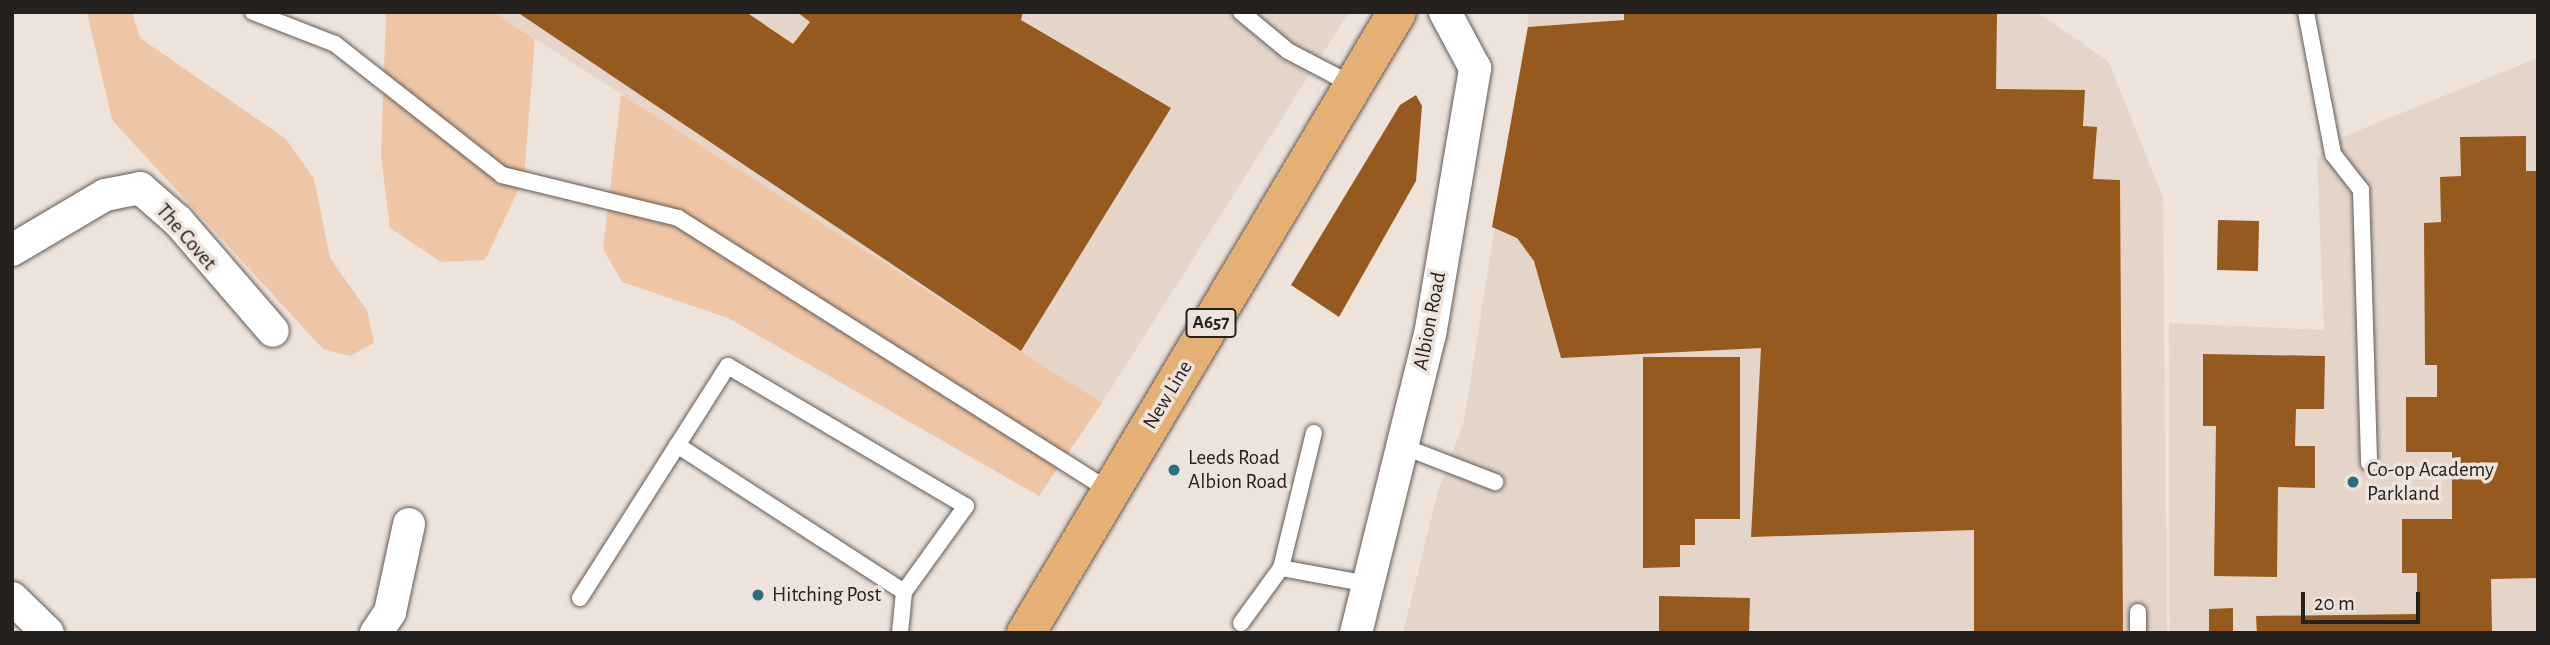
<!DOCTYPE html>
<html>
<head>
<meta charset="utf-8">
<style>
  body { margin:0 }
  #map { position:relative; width:2550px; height:645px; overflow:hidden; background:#ede3db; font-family:"Alegreya Sans",sans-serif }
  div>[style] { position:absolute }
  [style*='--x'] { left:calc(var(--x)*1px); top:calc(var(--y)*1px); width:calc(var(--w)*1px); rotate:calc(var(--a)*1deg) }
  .built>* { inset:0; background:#e5d5c9 }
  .green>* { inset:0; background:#efc6a5 }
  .building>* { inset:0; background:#965a1e }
  .roads { filter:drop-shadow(0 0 2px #635a54) drop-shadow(0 0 2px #635a54) }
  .lane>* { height:16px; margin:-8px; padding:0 8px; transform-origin:8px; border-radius:8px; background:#fff }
  .street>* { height:32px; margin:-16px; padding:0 16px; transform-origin:16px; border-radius:16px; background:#fff }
  .primary>* { height:38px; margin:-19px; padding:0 19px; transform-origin:19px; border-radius:19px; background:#e5b073 }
  .dots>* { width:19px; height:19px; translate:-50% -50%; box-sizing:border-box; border:4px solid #ede3db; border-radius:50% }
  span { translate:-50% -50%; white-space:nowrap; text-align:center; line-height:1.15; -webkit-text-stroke:7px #ede3db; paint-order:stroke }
  .shield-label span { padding:2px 5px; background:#ede3db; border:2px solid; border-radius:5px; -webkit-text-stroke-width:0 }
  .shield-label { font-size:19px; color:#25211e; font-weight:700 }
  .street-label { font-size:21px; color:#25211e }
  .poi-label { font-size:21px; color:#25211e }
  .left { translate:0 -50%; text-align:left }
  .frame { position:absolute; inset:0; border:14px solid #25211e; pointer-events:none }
  .scale { position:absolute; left:2301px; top:592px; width:119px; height:32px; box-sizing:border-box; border:4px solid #25211e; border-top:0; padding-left:9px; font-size:21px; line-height:24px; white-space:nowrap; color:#25211e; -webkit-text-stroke:5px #ede3db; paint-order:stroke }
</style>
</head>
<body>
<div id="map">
  <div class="built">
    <i style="clip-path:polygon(494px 12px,1349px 12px,1102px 403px)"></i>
    <i style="clip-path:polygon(1529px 12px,2037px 12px,2109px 62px,2163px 198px,2167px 633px,1403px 633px,1438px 491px,1464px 421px)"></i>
    <i style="clip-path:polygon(2538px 58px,2538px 633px,2170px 633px,2169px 323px,2324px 330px,2317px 157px,2347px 135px)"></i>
  </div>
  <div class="green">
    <i style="clip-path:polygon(87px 12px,132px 12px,140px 38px,286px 139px,314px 179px,330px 258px,367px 310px,374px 343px,350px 356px,323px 349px,112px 120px)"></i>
    <i style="clip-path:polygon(386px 12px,494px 12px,535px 39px,524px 178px,485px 260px,441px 262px,390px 228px,381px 156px)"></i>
    <i style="clip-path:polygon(621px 94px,1102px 403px,1039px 496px,728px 318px,622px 282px,603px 249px)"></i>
  </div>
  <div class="building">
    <i style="clip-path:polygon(517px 12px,746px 12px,793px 44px,810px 22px,797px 12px,1023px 12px,1021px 20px,1171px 108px,1021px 351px)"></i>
    <i style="clip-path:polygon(1624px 12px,1997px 14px,1996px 89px,2085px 90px,2083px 126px,2097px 127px,2093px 179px,2120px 180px,2123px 633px,1974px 633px,1974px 530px,1751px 537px,1761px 348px,1561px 358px,1534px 261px,1517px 238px,1492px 227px,1528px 27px,1624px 20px)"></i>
    <i style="clip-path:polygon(1416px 95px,1422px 106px,1416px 181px,1339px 317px,1291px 285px,1400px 105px)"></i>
    <i style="clip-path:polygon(2526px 136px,2526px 171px,2537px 171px,2538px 578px,2491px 579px,2492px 633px,2257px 633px,2256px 616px,2417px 614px,2417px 573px,2402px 573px,2402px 519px,2452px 519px,2452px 452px,2406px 452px,2406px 397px,2437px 397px,2437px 365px,2425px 365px,2424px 223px,2441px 222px,2440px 177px,2461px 176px,2460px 137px)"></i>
    <i style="clip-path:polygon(2218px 220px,2259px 221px,2258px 271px,2217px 270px)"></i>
    <i style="clip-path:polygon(2203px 354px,2325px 356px,2324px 409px,2296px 409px,2295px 446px,2315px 446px,2315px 488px,2278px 487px,2277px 577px,2214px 576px,2216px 426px,2203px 426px)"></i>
    <i style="clip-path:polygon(1643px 357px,1740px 357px,1740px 519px,1695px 519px,1695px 545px,1680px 545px,1680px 567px,1643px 568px)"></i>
    <i style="clip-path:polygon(1659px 596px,1750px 598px,1749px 633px,1659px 633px)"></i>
    <i style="clip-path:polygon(2233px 608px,2233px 633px,2209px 633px,2209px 609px)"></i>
  </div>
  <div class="roads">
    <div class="lane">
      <i style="--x:253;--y:12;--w:88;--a:21.3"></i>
      <i style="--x:335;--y:44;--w:212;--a:38.1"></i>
      <i style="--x:502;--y:175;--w:181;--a:13.7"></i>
      <i style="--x:678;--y:218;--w:511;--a:32.29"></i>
      <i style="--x:1241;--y:12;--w:61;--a:39.7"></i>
      <i style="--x:1288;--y:51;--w:73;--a:27.6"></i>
      <i style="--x:2306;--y:12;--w:145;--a:79.2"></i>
      <i style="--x:2333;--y:154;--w:46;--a:52.1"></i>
      <i style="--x:2361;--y:190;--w:273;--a:88.3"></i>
      <i style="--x:677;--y:445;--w:270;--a:32.9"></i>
      <i style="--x:1402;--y:446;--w:100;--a:21.2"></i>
      <i style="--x:1281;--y:568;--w:88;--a:10.4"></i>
      <i style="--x:580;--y:598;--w:275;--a:-57.5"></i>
      <i style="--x:728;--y:366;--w:276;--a:30.5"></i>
      <i style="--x:966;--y:506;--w:106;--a:125.8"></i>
      <i style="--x:904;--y:592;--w:41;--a:95.6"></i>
      <i style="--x:1241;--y:623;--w:68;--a:-54"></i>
      <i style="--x:1281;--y:568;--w:139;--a:-76.3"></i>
      <i style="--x:2138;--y:633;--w:21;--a:-90"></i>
    </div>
    <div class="street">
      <i style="--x:12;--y:250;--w:108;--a:-30.6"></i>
      <i style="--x:105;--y:195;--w:36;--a:-11"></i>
      <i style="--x:140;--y:188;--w:50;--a:41"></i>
      <i style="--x:178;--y:221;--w:145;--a:49.2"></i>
      <i style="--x:12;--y:598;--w:50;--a:44.2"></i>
      <i style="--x:376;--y:633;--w:25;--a:-56"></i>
      <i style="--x:390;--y:612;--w:90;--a:-77.8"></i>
      <i style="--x:1356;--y:633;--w:307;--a:-76.1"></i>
      <i style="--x:1430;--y:335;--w:271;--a:-80.4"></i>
      <i style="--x:1475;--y:68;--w:64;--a:-118.2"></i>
    </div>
    <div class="primary">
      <i style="--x:1026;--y:633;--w:723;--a:-59.14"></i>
    </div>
  </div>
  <div class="dots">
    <i style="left:1174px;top:470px;background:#29707d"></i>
    <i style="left:2353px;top:482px;background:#29707d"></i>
    <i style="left:758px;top:595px;background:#29707d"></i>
  </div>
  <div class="shield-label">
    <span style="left:1211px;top:323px">A657</span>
  </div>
  <div class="street-label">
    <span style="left:186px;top:237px;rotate:49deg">The Covet</span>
    <span style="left:1430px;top:321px;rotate:-79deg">Albion Road</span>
    <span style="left:1168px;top:395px;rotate:-59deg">New Line</span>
  </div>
  <div class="poi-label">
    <span class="left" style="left:1188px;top:470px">Leeds Road<br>Albion Road</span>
    <span class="left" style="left:2367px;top:482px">Co-op Academy<br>Parkland</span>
    <span class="left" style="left:772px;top:595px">Hitching Post</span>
  </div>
  <div class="frame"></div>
  <div class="scale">20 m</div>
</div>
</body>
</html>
